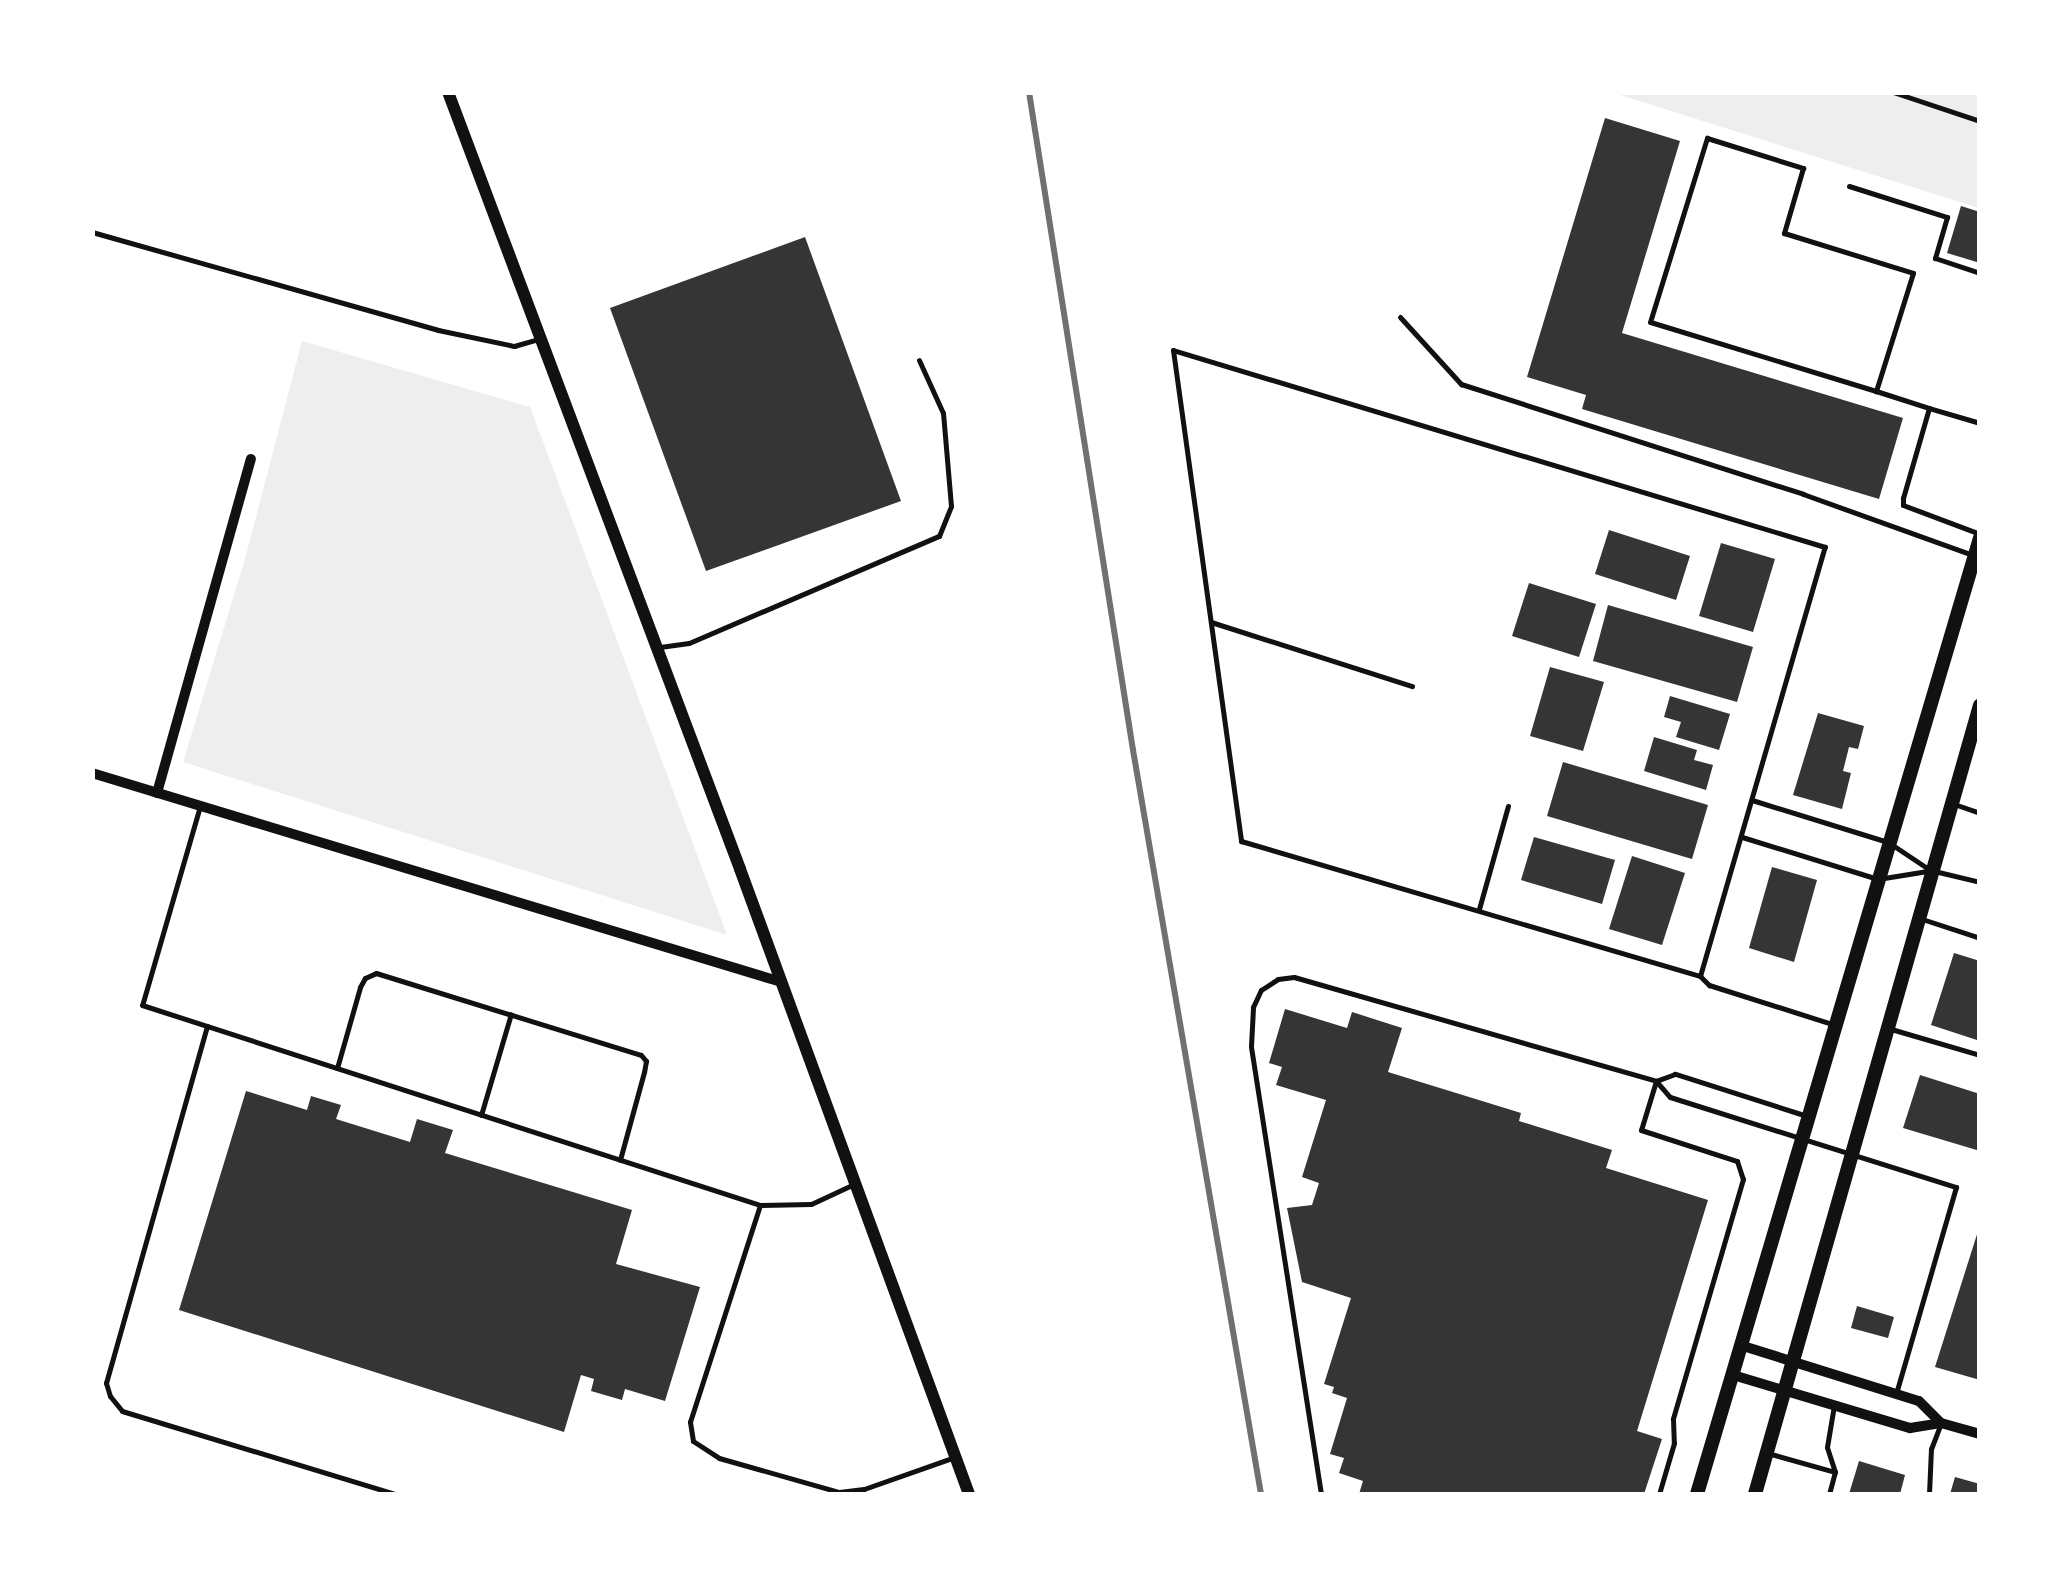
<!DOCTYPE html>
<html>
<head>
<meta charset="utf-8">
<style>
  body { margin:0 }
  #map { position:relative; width:2072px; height:1587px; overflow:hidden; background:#fff; font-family:"DejaVu Sans",sans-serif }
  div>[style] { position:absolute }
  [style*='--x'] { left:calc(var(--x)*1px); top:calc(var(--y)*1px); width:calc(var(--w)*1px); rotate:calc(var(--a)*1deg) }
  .green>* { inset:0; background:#eee }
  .building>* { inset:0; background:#353535 }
  .service>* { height:5px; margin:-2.5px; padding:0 2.5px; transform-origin:2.5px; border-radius:2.5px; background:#111 }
  .minor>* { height:10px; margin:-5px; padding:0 5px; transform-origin:5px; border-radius:5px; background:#111 }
  .tertiary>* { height:12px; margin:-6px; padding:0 6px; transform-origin:6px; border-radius:6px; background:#111 }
  .secondary>* { height:14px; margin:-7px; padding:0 7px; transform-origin:7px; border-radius:7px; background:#111 }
  .rail>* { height:6px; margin:-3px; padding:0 3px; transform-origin:3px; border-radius:3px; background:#707070 }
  span { translate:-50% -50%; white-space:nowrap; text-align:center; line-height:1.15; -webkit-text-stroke:9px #fff; paint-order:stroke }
  .frame { position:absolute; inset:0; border:95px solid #fff; pointer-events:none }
</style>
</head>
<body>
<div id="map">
  <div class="green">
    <i style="clip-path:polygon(1614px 93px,1979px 93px,1979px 208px)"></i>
    <i style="clip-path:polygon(302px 341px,530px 407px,727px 935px,183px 762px,245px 559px)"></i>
  </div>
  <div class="building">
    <i style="clip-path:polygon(1605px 118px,1680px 141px,1622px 333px,1903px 418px,1879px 499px,1582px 409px,1586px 395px,1527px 377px)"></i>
    <i style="clip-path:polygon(1961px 206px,1980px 212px,1980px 263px,1947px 253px)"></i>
    <i style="clip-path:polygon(805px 237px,901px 501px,706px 571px,610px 308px)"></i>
    <i style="clip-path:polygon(1609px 530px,1690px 556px,1676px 600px,1595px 574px)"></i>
    <i style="clip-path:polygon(1721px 543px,1775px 559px,1753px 632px,1699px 616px)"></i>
    <i style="clip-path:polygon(1529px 583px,1596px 604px,1579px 657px,1512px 636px)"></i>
    <i style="clip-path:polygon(1608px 605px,1753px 647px,1737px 702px,1593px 661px)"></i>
    <i style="clip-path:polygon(1550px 667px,1604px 682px,1583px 751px,1530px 736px)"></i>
    <i style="clip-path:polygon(1670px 696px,1730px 714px,1719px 750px,1676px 737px,1681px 722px,1664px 717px)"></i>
    <i style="clip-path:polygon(1818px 713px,1864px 726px,1858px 749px,1849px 747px,1843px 771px,1851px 773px,1842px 809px,1793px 795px)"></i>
    <i style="clip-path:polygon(1654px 737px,1697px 750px,1694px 760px,1713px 765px,1706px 790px,1644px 771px)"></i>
    <i style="clip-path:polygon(1563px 762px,1708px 805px,1692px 859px,1547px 816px)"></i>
    <i style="clip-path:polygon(1534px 837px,1615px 860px,1602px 904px,1521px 880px)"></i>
    <i style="clip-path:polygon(1632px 856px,1685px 873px,1662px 945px,1609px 929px)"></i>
    <i style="clip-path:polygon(1772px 867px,1817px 880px,1794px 962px,1749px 948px)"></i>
    <i style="clip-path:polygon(1954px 953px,1980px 961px,1980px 1041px,1931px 1025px)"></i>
    <i style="clip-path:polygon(1285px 1009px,1347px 1028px,1352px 1012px,1402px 1028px,1388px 1072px,1521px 1113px,1519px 1121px,1612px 1150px,1606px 1168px,1708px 1200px,1637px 1431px,1662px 1439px,1644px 1494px,1359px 1494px,1363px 1481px,1339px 1473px,1344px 1458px,1330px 1454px,1347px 1398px,1332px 1393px,1334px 1387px,1324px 1384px,1351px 1298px,1302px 1282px,1287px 1208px,1312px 1205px,1319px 1183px,1302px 1177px,1326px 1100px,1276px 1085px,1282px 1067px,1269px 1063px)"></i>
    <i style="clip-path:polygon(1920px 1075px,1980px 1094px,1980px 1151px,1903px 1128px)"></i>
    <i style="clip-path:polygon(246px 1091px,307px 1110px,311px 1096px,341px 1105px,336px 1119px,410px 1142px,417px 1119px,453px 1130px,445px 1153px,632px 1210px,616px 1264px,700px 1287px,665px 1401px,625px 1389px,622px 1400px,591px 1391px,594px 1379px,581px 1375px,564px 1432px,179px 1310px)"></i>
    <i style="clip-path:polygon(1979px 1228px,1980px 1228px,1980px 1380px,1935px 1367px)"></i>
    <i style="clip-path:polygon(1857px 1306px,1894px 1317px,1888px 1338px,1851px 1328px)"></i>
    <i style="clip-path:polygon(1859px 1461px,1905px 1475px,1900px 1494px,1849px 1494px)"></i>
    <i style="clip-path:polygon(1955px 1477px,1980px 1484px,1980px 1494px,1950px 1494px)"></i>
  </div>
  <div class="service">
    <i style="--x:1893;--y:92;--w:92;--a:18.4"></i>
    <i style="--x:1849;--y:186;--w:103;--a:17.6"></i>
    <i style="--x:1947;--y:217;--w:43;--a:106.3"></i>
    <i style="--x:1935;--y:258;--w:47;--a:18.4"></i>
    <i style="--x:92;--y:232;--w:360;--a:15.8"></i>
    <i style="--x:438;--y:330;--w:78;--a:11.9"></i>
    <i style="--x:514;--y:346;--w:25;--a:-16"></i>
    <i style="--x:1400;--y:317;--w:91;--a:47.7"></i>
    <i style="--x:1461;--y:384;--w:359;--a:17.8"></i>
    <i style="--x:1803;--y:494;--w:180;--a:19.8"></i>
    <i style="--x:1876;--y:391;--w:236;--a:-163"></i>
    <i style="--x:1650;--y:322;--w:193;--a:-72.8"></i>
    <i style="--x:1707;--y:138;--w:101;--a:17.4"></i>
    <i style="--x:1803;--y:168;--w:68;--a:106.3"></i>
    <i style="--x:1784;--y:233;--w:135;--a:17.2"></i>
    <i style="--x:1913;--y:273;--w:124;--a:107.4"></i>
    <i style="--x:1876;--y:391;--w:56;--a:17.8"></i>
    <i style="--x:1980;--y:423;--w:53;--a:-163.6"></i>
    <i style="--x:1929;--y:408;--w:94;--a:106.1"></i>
    <i style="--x:1903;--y:498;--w:7;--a:90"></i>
    <i style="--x:1903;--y:505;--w:82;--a:20.6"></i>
    <i style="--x:1211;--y:622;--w:211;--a:17.7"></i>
    <i style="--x:660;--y:647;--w:29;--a:-8"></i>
    <i style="--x:689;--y:643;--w:272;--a:-23.2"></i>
    <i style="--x:939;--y:536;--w:32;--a:-68"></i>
    <i style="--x:951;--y:506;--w:93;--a:-94.9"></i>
    <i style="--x:943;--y:413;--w:58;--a:-114.4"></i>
    <i style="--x:1752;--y:800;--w:142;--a:17.2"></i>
    <i style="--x:1888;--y:842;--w:50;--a:33.7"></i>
    <i style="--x:1930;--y:870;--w:51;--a:13.5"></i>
    <i style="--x:1954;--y:804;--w:28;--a:19"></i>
    <i style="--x:200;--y:806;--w:207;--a:106.2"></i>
    <i style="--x:142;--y:1005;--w:650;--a:17.93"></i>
    <i style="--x:1742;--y:837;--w:142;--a:17.2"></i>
    <i style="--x:1878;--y:879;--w:50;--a:-9.3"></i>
    <i style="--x:1479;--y:909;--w:107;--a:-74.3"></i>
    <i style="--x:1919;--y:918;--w:64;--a:18.2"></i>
    <i style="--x:1700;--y:976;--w:447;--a:-73.8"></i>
    <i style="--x:1825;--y:547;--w:681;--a:-163.19"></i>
    <i style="--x:1173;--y:350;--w:496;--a:82.1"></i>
    <i style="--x:1241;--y:841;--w:478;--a:16.4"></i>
    <i style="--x:1700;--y:976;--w:13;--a:45"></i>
    <i style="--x:1709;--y:985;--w:132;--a:17.6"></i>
    <i style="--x:207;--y:1026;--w:371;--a:105.8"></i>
    <i style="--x:106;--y:1383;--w:14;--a:73"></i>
    <i style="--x:110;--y:1396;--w:19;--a:51"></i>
    <i style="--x:122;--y:1411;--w:285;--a:16.9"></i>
    <i style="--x:1891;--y:1029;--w:93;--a:16.3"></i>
    <i style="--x:337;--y:1068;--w:84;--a:-74.1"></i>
    <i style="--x:360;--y:987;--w:10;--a:-61"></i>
    <i style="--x:365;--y:978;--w:12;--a:-24"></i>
    <i style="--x:376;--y:973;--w:277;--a:17.2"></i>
    <i style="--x:641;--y:1055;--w:8;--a:50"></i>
    <i style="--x:646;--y:1061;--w:11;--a:100"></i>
    <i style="--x:644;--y:1072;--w:91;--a:105.3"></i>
    <i style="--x:481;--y:1115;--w:105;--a:-73.5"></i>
    <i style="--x:1807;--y:1116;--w:139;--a:-162.3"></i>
    <i style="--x:1675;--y:1074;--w:20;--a:160"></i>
    <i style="--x:1656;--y:1081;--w:21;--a:49"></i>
    <i style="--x:1670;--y:1097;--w:300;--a:17.5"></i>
    <i style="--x:1956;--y:1187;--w:215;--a:106.2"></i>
    <i style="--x:852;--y:1185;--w:45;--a:155.1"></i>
    <i style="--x:811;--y:1204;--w:51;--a:178.9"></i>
    <i style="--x:760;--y:1205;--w:228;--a:107.9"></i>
    <i style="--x:690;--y:1422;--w:19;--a:81"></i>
    <i style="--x:693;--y:1441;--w:31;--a:33"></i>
    <i style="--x:719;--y:1458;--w:125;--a:15.8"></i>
    <i style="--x:839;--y:1492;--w:25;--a:-7"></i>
    <i style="--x:864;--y:1489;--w:93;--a:-19.4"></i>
    <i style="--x:1771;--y:1454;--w:66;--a:15.7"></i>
    <i style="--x:1321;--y:1494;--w:453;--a:-98.9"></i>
    <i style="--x:1251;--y:1046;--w:39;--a:-87"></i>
    <i style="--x:1253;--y:1007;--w:19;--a:-65"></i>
    <i style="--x:1261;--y:990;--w:20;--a:-33"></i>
    <i style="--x:1278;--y:979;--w:16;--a:-7"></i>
    <i style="--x:1294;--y:977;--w:377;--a:16"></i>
    <i style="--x:1656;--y:1081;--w:51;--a:107"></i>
    <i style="--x:1641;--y:1130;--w:101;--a:17.9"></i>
    <i style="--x:1737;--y:1161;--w:19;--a:72"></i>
    <i style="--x:1743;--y:1179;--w:250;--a:106.3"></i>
    <i style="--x:1673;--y:1419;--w:24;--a:88"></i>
    <i style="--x:1674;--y:1443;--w:53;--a:106.4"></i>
    <i style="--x:1829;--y:1494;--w:23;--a:-75"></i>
    <i style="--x:1835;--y:1472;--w:26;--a:-108"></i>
    <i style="--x:1827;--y:1447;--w:43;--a:-80.5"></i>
    <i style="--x:1929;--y:1494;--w:45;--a:-87.5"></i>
    <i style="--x:1931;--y:1449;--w:25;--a:-69"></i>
  </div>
  <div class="minor">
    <i style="--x:92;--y:773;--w:717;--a:16.87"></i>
    <i style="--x:157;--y:793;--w:347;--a:-74.3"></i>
    <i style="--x:1743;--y:1346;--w:184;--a:17.4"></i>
    <i style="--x:1919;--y:1401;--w:31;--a:45"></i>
    <i style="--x:1733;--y:1375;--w:185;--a:16.7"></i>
    <i style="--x:1910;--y:1428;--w:31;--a:-9"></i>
    <i style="--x:1941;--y:1423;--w:41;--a:15.8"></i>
  </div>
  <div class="tertiary">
    <i style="--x:448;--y:92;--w:830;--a:69.4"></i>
    <i style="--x:740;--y:869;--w:666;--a:69.88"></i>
  </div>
  <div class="secondary">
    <i style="--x:1697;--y:1494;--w:997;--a:-73.51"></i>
    <i style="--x:1755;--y:1494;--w:820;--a:-74.08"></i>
  </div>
  <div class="rail">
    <i style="--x:1029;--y:92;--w:666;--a:81.02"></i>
    <i style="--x:1133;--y:750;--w:755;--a:80.24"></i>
  </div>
  <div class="frame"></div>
</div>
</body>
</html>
